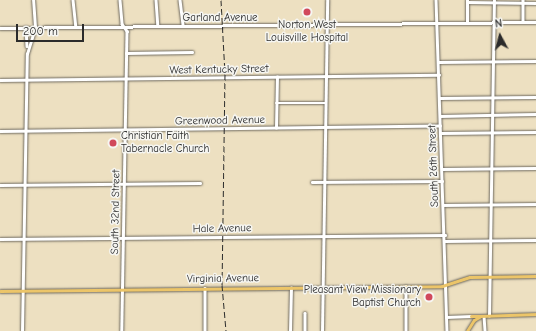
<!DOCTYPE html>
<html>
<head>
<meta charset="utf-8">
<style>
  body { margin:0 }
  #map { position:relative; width:536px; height:331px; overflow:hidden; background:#ede0c1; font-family:"Comic Neue",sans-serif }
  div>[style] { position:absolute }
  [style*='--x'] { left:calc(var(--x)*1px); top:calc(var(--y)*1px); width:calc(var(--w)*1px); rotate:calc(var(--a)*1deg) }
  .roads { filter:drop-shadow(0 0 1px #6f6a60) drop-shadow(0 0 1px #6f6a60) }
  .minor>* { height:2.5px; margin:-1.25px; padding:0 1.25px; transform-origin:1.25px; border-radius:1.25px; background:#fff }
  .major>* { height:3px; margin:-1.5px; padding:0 1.5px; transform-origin:1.5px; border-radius:1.5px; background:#ecc569 }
  .rail>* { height:1px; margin-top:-0.5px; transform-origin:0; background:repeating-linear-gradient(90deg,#2b2b2b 0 6px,transparent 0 9px) }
  .dots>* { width:11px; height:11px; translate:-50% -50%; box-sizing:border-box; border:2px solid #f6f6f2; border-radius:50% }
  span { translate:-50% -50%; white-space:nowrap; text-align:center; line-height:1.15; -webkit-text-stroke:3px #f6f6f2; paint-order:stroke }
  .street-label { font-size:11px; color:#2b2b2b }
  .poi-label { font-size:11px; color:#2b2b2b }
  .left { translate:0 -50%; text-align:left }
  .right { translate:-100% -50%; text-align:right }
  .north { position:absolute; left:480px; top:16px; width:40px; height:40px; -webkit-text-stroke:3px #f6f6f2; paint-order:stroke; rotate:353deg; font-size:11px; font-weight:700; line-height:16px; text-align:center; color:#2b2b2b }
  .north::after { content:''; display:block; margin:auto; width:14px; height:18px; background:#2b2b2b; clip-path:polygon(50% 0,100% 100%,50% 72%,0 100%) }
  .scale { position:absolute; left:16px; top:24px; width:68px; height:18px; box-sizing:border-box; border:2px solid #2b2b2b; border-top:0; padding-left:5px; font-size:12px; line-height:14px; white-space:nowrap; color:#2b2b2b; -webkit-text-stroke:3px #f6f6f2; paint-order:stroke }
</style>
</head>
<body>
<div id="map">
  <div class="roads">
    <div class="minor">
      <i style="--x:73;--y:0;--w:27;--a:84"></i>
      <i style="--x:120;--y:0;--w:24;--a:85"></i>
      <i style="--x:122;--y:24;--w:9;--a:54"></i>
      <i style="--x:127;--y:31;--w:300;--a:91"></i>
      <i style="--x:156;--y:0;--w:26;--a:86"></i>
      <i style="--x:180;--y:0;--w:26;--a:83"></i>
      <i style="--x:436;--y:0;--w:331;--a:88.1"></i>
      <i style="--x:523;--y:0;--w:22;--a:90"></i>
      <i style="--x:467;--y:2;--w:69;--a:0.8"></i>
      <i style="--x:467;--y:23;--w:23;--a:-90"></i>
      <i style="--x:26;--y:27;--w:19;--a:87"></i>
      <i style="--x:0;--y:28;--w:536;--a:-0.64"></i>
      <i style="--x:126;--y:53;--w:66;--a:-0.9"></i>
      <i style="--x:439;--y:62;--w:97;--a:-0.6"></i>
      <i style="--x:0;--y:80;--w:439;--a:-0.7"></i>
      <i style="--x:440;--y:98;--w:96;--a:-0.6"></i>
      <i style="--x:276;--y:103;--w:50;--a:0"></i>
      <i style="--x:440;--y:116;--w:96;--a:-1.2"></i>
      <i style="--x:276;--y:128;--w:51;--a:-88.9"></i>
      <i style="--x:0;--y:131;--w:440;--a:-0.7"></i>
      <i style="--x:441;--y:133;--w:95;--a:-0.6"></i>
      <i style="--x:442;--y:169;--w:94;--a:-0.6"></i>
      <i style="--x:312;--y:182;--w:130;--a:-0.4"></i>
      <i style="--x:0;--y:185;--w:200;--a:-0.6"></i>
      <i style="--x:443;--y:205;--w:93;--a:-0.6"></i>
      <i style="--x:0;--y:239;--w:445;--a:-0.5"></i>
      <i style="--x:445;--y:241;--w:91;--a:-0.6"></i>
      <i style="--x:406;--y:286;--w:45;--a:90"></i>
      <i style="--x:205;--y:288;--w:43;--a:90"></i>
      <i style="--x:305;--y:313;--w:18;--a:90"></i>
      <i style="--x:484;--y:316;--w:15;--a:86"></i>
      <i style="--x:489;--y:316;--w:316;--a:-89.1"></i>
      <i style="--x:446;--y:317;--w:25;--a:-2"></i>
      <i style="--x:22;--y:331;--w:277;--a:-89"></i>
      <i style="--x:27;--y:54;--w:28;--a:-73"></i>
      <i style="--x:35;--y:27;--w:27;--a:-94"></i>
      <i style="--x:290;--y:331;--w:43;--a:-88.7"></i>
      <i style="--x:322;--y:331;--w:331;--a:-89.1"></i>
    </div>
    <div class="major">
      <i style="--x:0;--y:291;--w:442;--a:-0.6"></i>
      <i style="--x:442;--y:286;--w:29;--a:-18"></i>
      <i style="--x:470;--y:277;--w:66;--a:-0.9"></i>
      <i style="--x:471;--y:316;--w:9;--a:0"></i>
      <i style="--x:467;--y:331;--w:13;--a:-58"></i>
      <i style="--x:474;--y:320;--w:8;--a:-30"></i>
      <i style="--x:481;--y:316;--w:55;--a:-2.1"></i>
    </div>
  </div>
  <div class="rail">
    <i style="--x:221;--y:0;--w:74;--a:86.9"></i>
    <i style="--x:225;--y:74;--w:211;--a:90.8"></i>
    <i style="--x:222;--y:285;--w:46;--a:85"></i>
  </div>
  <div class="dots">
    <i style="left:307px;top:12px;background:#d1495b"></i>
    <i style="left:113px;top:143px;background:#d1495b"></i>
    <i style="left:429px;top:297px;background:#d1495b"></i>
  </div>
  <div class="street-label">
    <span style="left:220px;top:18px">Garland Avenue</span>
    <span style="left:219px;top:70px;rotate:-1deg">West Kentucky Street</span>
    <span style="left:220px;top:121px;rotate:-1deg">Greenwood Avenue</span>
    <span style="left:434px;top:166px;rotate:-92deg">South 26th Street</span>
    <span style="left:116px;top:212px;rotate:-89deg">South 32nd Street</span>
    <span style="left:222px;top:229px;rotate:-1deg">Hale Avenue</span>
    <span style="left:223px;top:279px;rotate:-1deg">Virginia Avenue</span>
  </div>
  <div class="poi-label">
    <span style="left:307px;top:32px">Norton West<br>Louisville Hospital</span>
    <span class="left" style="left:121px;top:143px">Christian Faith<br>Tabernacle Church</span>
    <span class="right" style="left:421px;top:297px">Pleasant View Missionary<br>Baptist Church</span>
  </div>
  <div class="north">N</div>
  <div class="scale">200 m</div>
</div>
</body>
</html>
